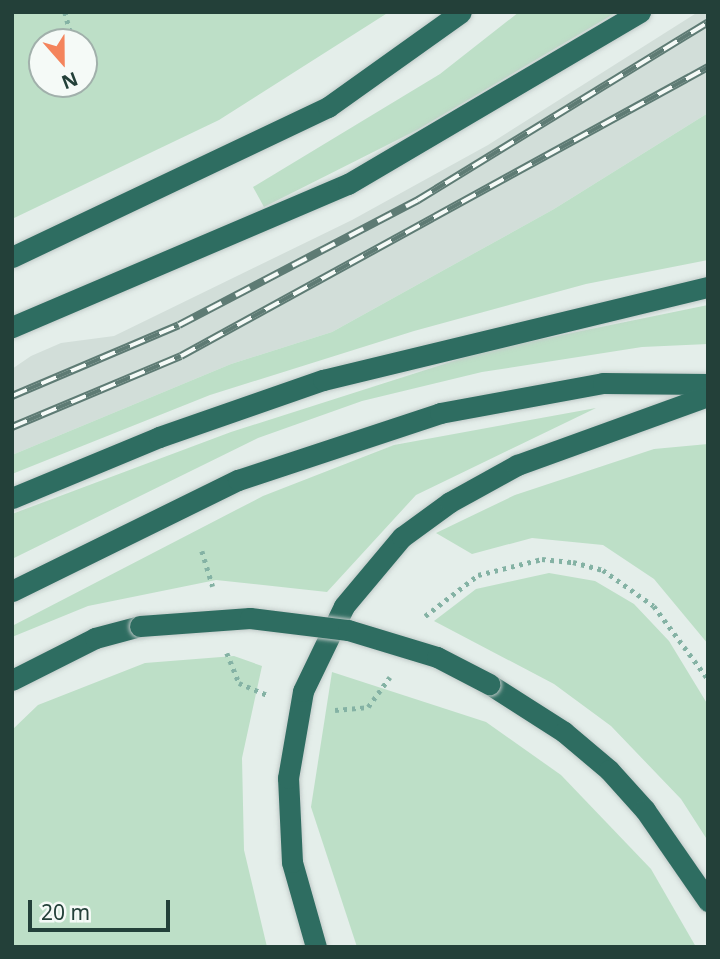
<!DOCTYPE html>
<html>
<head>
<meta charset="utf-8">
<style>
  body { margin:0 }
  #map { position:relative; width:720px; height:959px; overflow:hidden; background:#e4eeea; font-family:"Noto Sans",sans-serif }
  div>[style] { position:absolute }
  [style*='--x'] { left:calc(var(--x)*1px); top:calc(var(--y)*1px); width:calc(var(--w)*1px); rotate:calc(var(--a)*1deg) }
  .built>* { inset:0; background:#d2ded9 }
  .green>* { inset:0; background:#bddfc7 }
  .path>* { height:4.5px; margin-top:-2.25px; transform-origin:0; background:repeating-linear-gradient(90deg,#84b2a4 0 3.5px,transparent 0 8.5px) }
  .roads { filter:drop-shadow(0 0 2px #c1cac8) drop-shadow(0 0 2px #c1cac8) }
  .motorway>* { height:21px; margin:-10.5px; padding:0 10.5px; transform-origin:10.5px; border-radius:10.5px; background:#2e6d61 }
  .rail>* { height:8px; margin-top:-4px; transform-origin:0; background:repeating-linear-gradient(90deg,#f5faf7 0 16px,#5e7b74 0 32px); box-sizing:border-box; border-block:2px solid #5e7b74 }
  .bridges { filter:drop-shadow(0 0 2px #c1cac8) drop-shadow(0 0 2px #c1cac8) }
  .motorway-bridge>* { height:21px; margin:-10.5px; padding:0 10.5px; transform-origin:10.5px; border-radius:10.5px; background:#2e6d61 }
  span { translate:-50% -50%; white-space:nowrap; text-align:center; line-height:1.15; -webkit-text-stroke:5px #f5faf7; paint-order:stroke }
  .frame { position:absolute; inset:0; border:14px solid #234039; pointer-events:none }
  .north { position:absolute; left:28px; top:28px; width:70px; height:70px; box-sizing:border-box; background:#f5faf7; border:2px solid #a1b0ab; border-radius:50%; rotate:159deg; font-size:19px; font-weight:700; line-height:28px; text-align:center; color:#234039 }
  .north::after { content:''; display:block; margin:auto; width:24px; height:32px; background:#f4845c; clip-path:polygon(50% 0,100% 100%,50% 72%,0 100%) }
  .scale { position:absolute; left:28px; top:900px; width:142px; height:32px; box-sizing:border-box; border:4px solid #234039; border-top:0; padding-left:9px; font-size:21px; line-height:24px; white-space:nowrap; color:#234039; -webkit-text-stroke:5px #f5faf7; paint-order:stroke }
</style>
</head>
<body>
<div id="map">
  <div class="built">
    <i style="clip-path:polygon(698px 12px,708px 12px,708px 113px,554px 209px,332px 332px,231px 364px,12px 455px,12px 369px,31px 356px,61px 343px,114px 336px,352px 220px,488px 145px)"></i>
  </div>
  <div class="green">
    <i style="clip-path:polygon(evenodd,12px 12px,389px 12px,219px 120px,12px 219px,12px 12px,84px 42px,84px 84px,42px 84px,42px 42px,84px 42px)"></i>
    <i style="clip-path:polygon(519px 12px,617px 12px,417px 130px,264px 207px,253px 187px,440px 74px)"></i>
    <i style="clip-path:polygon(708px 113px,708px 260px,586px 284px,414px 331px,210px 395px,12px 474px,12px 455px,231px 364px,332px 332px,554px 209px)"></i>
    <i style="clip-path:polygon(708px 305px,708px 344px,642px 347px,482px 372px,362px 401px,258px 438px,12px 559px,12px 514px,231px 432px,488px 350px)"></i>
    <i style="clip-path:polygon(596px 408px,416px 495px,327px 592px,216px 580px,88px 606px,12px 637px,12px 626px,263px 496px,394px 445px)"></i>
    <i style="clip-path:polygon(708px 444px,708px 644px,654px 579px,603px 545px,532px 538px,472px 554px,436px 533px,515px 495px,654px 449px)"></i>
    <i style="clip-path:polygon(549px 573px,595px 581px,634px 604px,669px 641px,708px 705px,708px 841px,681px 799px,611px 726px,554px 684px,434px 621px,476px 589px)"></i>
    <i style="clip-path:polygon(234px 656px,262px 666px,242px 758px,244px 850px,267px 947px,12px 947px,12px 730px,38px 705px,145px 663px)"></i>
    <i style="clip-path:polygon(332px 672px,486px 722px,561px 775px,651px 869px,696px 947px,357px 947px,311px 807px)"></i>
  </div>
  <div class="path">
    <i style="--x:65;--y:12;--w:31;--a:75"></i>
    <i style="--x:202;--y:551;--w:37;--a:73"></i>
    <i style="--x:425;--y:616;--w:67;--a:-37.7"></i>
    <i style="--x:478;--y:575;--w:66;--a:-14"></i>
    <i style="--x:542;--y:559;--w:31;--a:6"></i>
    <i style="--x:573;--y:562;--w:31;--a:15"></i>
    <i style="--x:603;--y:570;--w:62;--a:35.2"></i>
    <i style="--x:654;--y:606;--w:91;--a:53.5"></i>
    <i style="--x:227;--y:653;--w:32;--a:68"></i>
    <i style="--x:239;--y:683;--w:33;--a:23"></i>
    <i style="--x:335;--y:710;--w:33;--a:-5"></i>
    <i style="--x:368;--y:707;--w:37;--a:-54"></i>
  </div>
  <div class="roads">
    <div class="motorway">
      <i style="--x:12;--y:257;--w:350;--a:-25.4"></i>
      <i style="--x:328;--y:107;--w:163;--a:-35.5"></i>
      <i style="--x:12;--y:327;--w:365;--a:-23.1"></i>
      <i style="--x:348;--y:184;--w:339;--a:-30.5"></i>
      <i style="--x:12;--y:498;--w:159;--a:-22.5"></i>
      <i style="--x:159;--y:437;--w:174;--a:-19.2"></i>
      <i style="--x:323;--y:380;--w:396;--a:-13.6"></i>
      <i style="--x:12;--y:591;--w:252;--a:-26.2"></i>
      <i style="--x:238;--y:480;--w:213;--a:-18.3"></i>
      <i style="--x:440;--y:413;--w:166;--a:-10.4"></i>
      <i style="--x:603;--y:383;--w:105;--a:0.5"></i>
      <i style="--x:12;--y:680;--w:93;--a:-26.8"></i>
      <i style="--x:95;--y:638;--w:47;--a:-14.9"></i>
      <i style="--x:489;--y:684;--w:89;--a:32.6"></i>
      <i style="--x:564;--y:732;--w:59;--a:40.2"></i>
      <i style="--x:609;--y:770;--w:54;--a:48"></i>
      <i style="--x:645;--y:810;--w:111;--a:55.3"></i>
      <i style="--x:316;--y:947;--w:88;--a:-105.8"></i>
      <i style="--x:292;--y:862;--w:84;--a:-92.7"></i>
      <i style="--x:288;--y:778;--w:88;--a:-80.2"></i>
      <i style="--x:303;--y:691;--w:94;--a:-64.2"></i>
      <i style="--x:344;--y:606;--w:90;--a:-50"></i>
      <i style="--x:402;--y:537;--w:59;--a:-36.1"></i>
      <i style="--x:450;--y:502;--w:77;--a:-28.9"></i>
      <i style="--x:517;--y:465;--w:203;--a:-19.9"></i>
    </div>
  </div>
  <div class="rail">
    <i style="--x:12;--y:396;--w:181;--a:-23"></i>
    <i style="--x:179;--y:325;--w:270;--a:-27.6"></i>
    <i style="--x:418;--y:200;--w:340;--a:-31.5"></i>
    <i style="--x:12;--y:427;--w:183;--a:-22.8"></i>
    <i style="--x:181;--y:356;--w:601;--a:-28.74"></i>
  </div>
  <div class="bridges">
    <div class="motorway-bridge">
      <i style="--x:140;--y:626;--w:110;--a:-4.2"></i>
      <i style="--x:250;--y:618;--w:99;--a:7"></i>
      <i style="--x:348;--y:630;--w:93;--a:16.9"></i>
      <i style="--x:437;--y:657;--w:59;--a:27.4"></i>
    </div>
  </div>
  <div class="frame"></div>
  <div class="north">N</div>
  <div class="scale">20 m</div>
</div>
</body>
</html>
